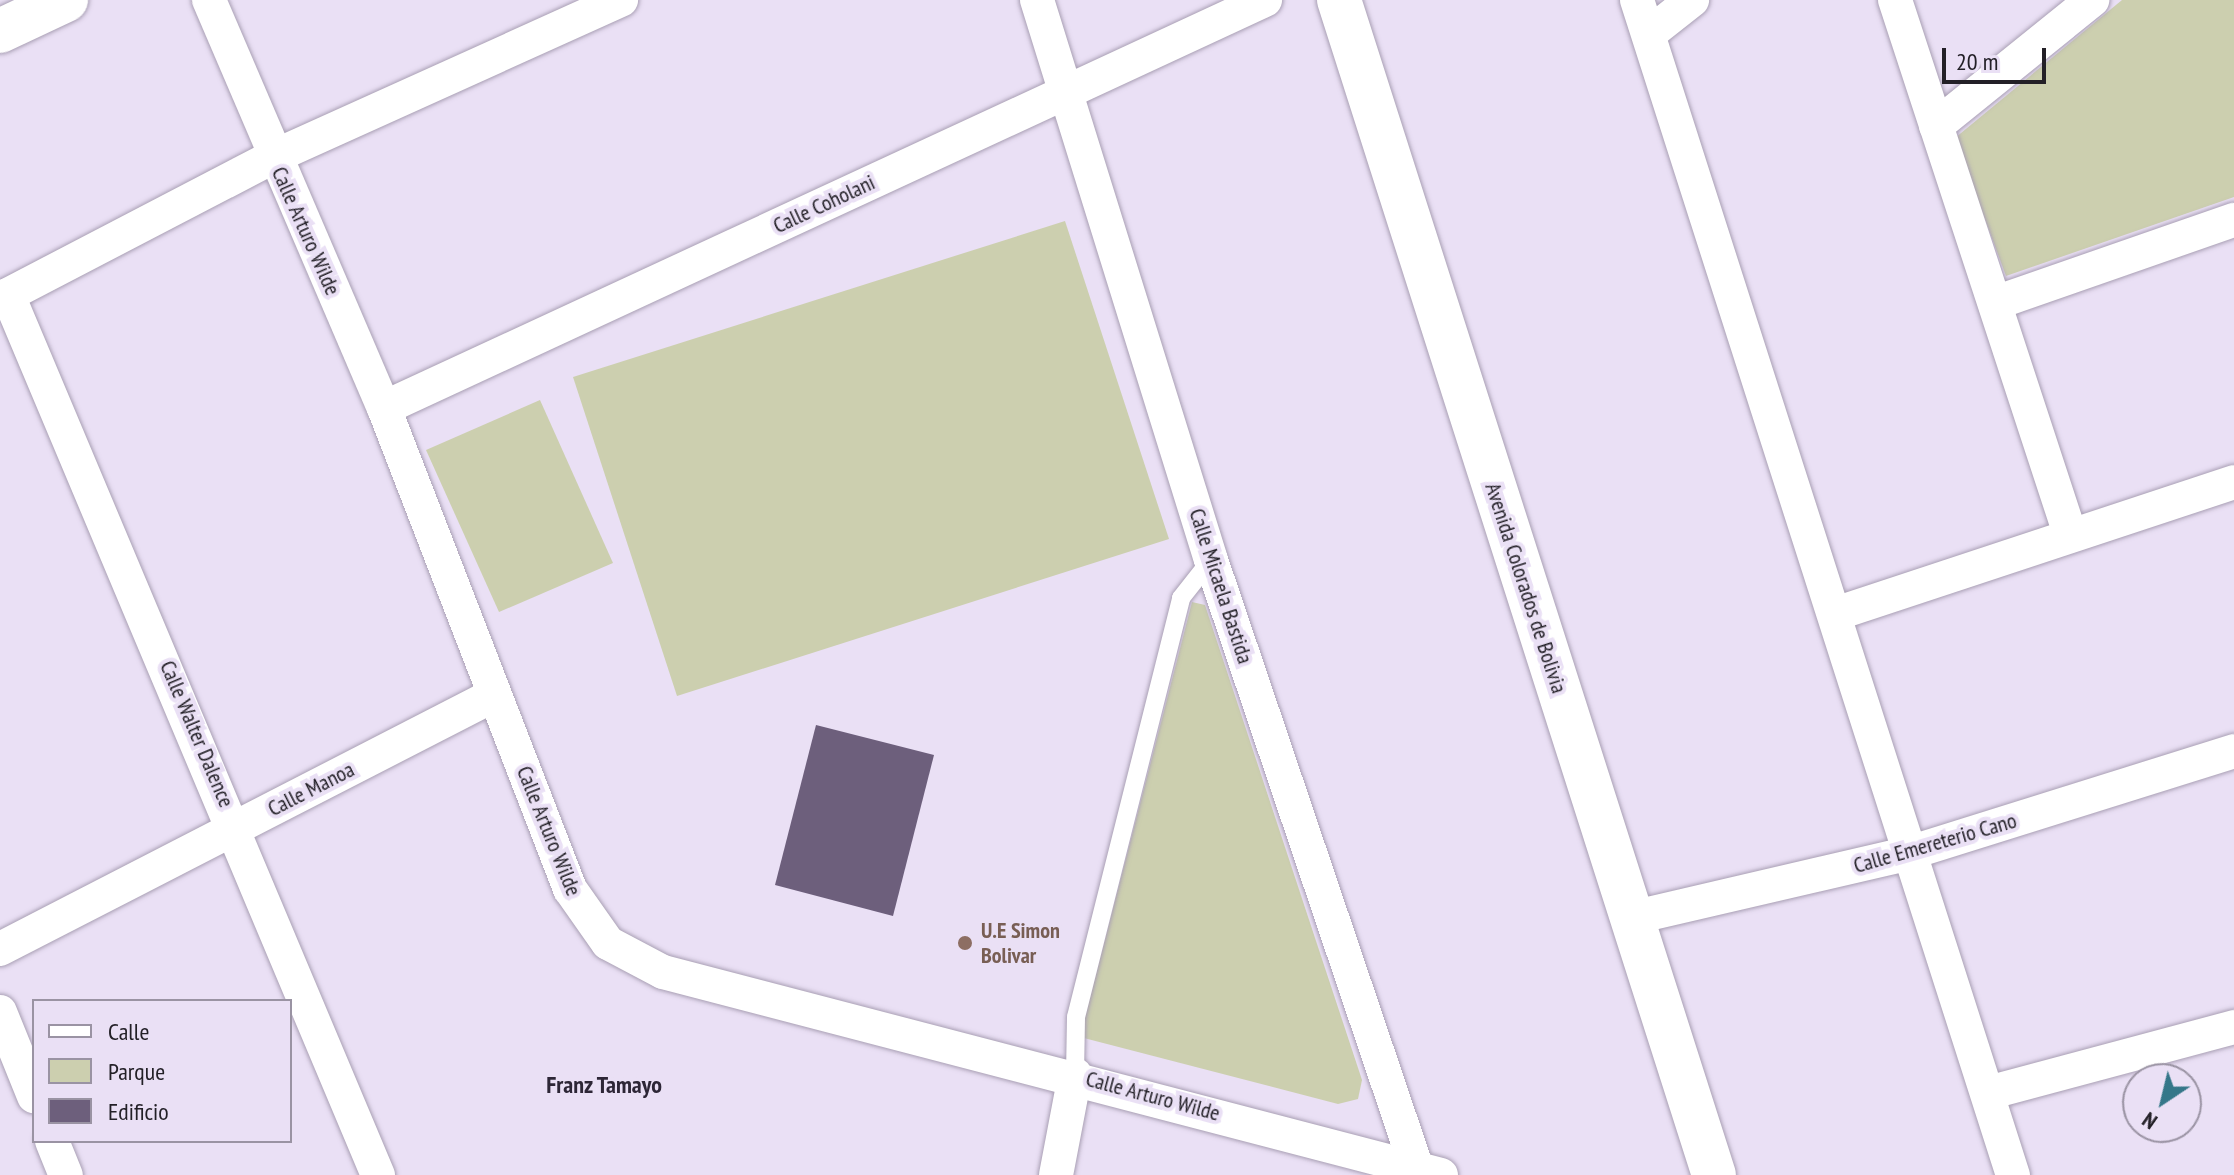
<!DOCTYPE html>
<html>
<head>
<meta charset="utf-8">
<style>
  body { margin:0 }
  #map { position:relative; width:2234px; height:1175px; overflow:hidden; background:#eae0f5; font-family:"PT Sans Narrow",sans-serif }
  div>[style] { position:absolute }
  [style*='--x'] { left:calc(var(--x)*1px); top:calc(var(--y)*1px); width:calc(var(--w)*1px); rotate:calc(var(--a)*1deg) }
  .green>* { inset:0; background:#cccfaf }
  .building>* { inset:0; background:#6d5f7c }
  .roads { filter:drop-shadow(0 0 2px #a99fb4) drop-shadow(0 0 2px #a99fb4) }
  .lane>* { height:18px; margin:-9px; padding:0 9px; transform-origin:9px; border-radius:9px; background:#fff }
  .street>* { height:34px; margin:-17px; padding:0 17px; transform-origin:17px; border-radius:17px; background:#fff }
  .secondary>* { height:44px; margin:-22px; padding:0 22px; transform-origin:22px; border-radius:22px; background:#fff }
  .primary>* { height:44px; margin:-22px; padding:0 22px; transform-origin:22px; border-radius:22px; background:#fff }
  .dots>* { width:22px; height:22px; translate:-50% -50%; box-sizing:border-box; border:4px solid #eae0f5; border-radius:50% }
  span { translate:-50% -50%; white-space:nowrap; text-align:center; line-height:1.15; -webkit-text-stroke:8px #eae0f5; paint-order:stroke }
  .street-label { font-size:22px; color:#232027 }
  .education-label { font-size:22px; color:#785e54; font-weight:700 }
  .left { translate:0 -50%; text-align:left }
  .neighbourhood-label { font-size:24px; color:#2d2636; font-weight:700 }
  .legend { position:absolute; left:32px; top:999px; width:260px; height:144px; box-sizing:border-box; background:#eae0f5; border:2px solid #9a93a3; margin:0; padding:10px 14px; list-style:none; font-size:24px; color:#232027 }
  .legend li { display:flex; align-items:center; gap:16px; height:40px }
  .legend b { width:40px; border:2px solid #9a93a3 }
  .north { position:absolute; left:2122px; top:1063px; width:80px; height:80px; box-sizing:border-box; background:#eae0f5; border:2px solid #9a93a3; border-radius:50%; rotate:215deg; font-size:22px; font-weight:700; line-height:32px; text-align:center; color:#232027 }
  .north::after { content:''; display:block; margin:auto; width:28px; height:36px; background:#357789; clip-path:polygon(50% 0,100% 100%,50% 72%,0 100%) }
  .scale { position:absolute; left:1942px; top:48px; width:104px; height:36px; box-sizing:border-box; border:4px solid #232027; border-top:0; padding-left:10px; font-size:24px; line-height:28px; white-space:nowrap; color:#232027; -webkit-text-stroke:6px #eae0f5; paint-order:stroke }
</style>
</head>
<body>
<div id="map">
  <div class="green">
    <i style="clip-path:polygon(2122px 0,2234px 0,2234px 197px,2006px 276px,1955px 138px)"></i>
    <i style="clip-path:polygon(1065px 221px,1169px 539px,677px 696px,573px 377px)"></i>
    <i style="clip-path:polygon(540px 400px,613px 563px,499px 612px,426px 450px)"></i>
    <i style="clip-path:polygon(1192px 602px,1205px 605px,1362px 1080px,1358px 1099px,1338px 1104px,1080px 1037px)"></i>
  </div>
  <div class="building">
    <i style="clip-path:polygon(816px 725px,934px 755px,893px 916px,775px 885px)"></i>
  </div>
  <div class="roads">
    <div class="lane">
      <i style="--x:1075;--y:1075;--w:58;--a:-89"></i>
      <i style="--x:1076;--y:1017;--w:432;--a:-75.9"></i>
      <i style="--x:1181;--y:598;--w:48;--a:-51.7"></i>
    </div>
    <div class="street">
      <i style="--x:209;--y:0;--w:444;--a:66.8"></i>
      <i style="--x:384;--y:408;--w:516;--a:68.86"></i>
      <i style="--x:570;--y:889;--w:66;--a:54.9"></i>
      <i style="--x:608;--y:943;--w:62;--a:27.8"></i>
      <i style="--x:663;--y:972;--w:804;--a:14.62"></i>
      <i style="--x:1037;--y:0;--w:586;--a:72.74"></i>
      <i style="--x:1211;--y:560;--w:643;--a:71.31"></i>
      <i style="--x:1637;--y:0;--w:1234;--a:72.26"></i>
      <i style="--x:1895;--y:0;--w:562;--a:71.86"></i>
      <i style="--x:1649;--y:34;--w:55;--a:-38.3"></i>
      <i style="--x:1936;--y:126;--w:201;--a:-38.9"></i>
      <i style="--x:8;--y:295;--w:955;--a:67.2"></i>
      <i style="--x:0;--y:299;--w:308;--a:-27.5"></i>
      <i style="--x:273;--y:157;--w:382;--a:-24.3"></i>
      <i style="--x:1995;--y:303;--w:253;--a:-19.2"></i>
      <i style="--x:384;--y:408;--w:971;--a:-24.85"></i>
      <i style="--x:1835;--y:614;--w:420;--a:-18.3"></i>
      <i style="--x:1631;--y:918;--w:282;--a:-13.1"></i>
      <i style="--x:1906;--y:854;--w:344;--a:-17.4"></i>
      <i style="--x:0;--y:949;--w:555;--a:-27.21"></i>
      <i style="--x:0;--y:1012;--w:91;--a:68"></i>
      <i style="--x:1988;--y:1093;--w:255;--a:-15"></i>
      <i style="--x:52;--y:1141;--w:37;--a:68"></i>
      <i style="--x:1056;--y:1175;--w:102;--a:-79.2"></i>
    </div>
    <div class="secondary">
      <i style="--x:1339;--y:0;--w:1233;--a:72.3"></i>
    </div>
    <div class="primary">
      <i style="--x:0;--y:31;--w:73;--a:-25.2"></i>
    </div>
  </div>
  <div class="dots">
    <i style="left:965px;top:943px;background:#8d6e63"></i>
  </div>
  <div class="street-label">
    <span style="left:824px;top:204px;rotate:-25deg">Calle Coholani</span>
    <span style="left:306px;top:231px;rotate:66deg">Calle Arturo Wilde</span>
    <span style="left:1221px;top:586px;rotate:72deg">Calle Micaela Bastida</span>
    <span style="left:1526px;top:588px;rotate:72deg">Avenida Colorados de Bolivia</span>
    <span style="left:197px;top:734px;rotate:67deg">Calle Walter Dalence</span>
    <span style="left:311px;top:789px;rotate:-27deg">Calle Manoa</span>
    <span style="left:549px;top:831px;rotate:68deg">Calle Arturo Wilde</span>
    <span style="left:1935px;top:843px;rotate:-16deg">Calle Emereterio Cano</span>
    <span style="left:1153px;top:1096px;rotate:15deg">Calle Arturo Wilde</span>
  </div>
  <div class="education-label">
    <span class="left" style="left:981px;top:943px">U.E Simon<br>Bolivar</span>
  </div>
  <div class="neighbourhood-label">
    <span style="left:604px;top:1085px">Franz Tamayo</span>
  </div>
  <ul class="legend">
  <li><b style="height:10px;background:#fff"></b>Calle</li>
  <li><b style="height:22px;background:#cccfaf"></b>Parque</li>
  <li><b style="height:22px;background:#6d5f7c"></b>Edificio</li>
  </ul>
  <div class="north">N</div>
  <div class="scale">20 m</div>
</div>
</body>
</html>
